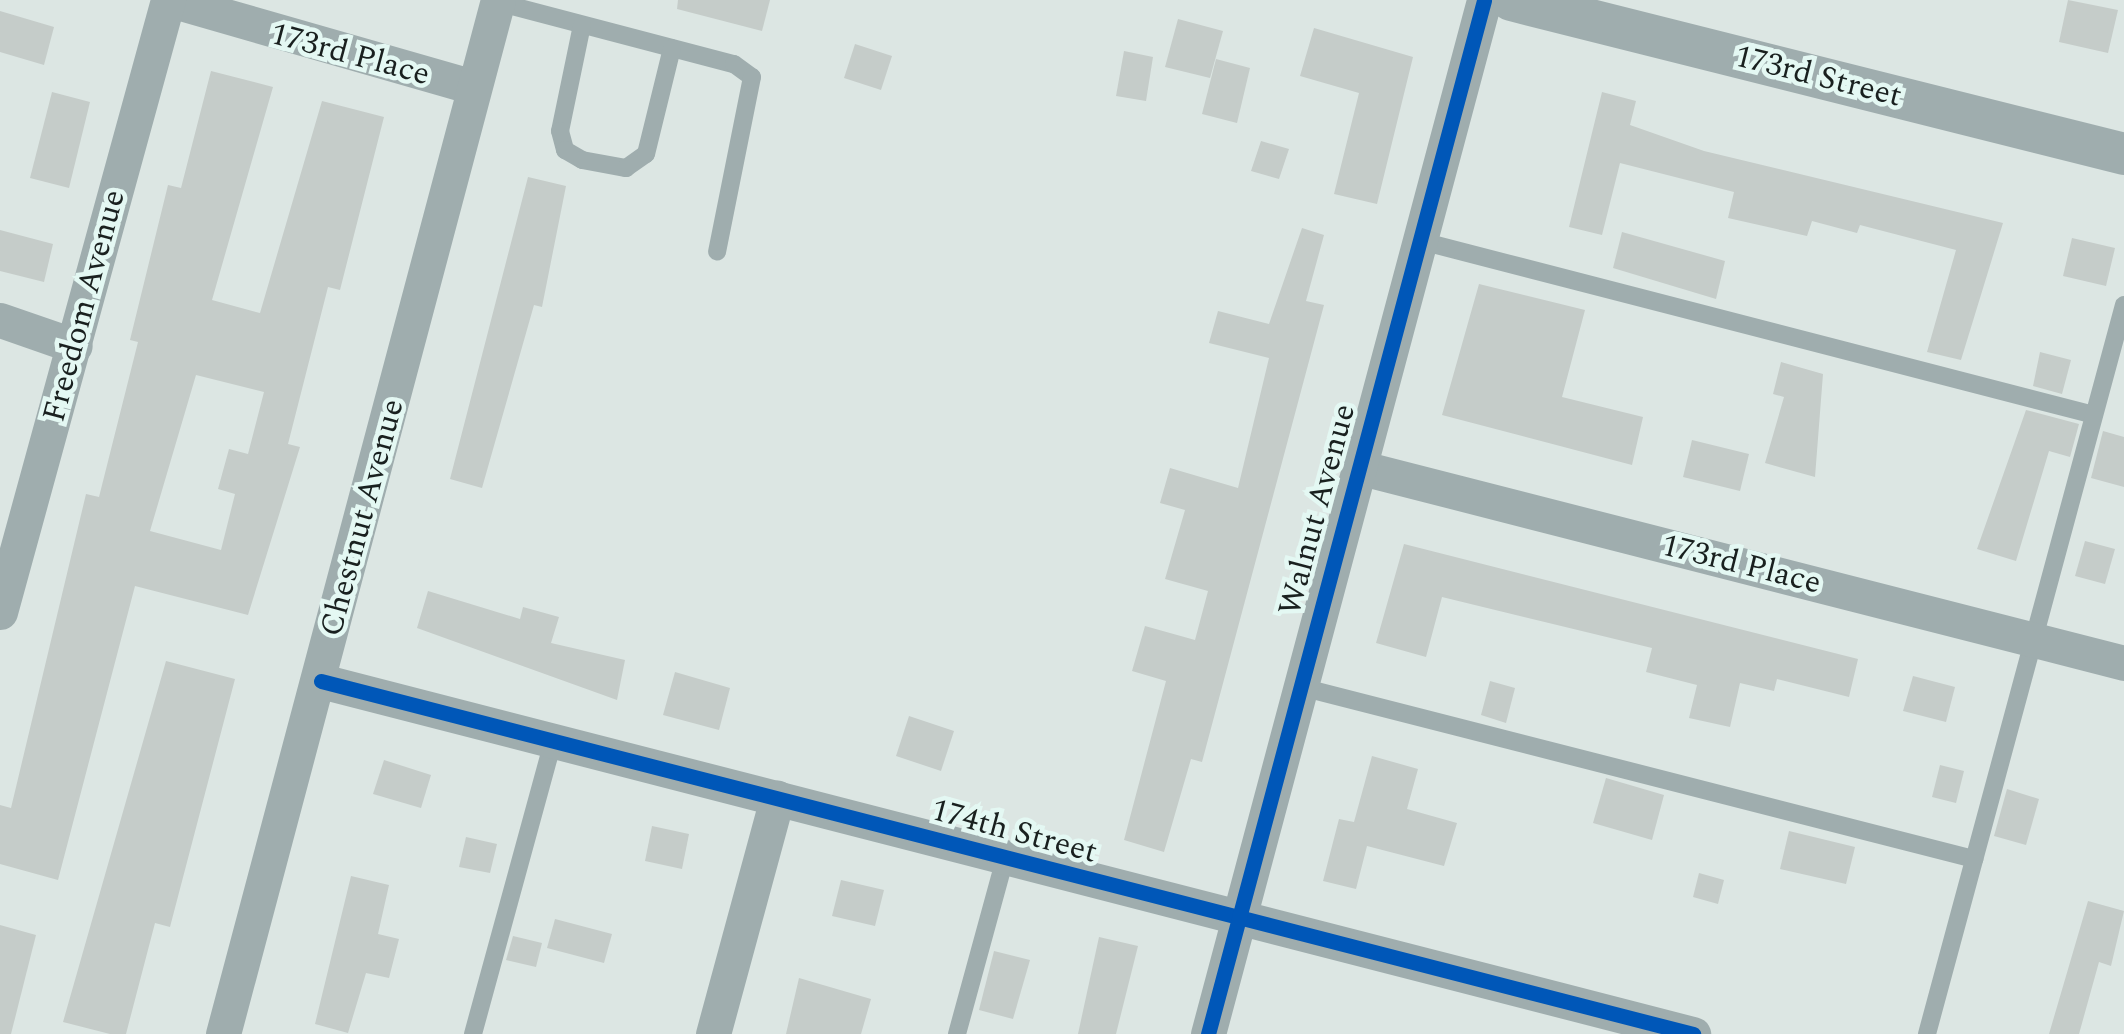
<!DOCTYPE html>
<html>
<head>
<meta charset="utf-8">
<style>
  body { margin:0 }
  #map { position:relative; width:2124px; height:1034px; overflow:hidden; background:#dce6e3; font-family:Spectral,serif }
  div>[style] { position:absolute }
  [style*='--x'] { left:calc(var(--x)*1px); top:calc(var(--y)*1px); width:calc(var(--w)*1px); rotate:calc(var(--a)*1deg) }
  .building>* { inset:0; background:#c5ccc9 }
  .service>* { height:18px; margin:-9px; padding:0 9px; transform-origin:9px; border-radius:9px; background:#9fadae }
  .minor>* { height:35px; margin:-17.5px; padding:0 17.5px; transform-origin:17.5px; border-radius:17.5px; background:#9fadae }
  .tertiary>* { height:42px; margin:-21px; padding:0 21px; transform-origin:21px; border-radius:21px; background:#9fadae }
  .cycleway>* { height:15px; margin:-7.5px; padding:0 7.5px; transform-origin:7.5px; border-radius:7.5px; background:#0057b8 }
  span { translate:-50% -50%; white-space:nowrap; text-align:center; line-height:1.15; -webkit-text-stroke:9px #e4f8f3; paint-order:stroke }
  .street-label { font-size:32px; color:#19201f }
</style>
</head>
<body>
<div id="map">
  <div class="building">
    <i style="clip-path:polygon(678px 0,770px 0,762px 31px,677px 9px)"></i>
    <i style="clip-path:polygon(2068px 0,2118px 10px,2108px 53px,2059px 42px)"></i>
    <i style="clip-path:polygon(0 11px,54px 27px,44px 65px,0 52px)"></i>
    <i style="clip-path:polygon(1178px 19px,1223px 31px,1210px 78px,1165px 67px)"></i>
    <i style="clip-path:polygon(1314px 28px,1413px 57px,1377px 204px,1334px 194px,1359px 93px,1300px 76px)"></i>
    <i style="clip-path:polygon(855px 44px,892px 56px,881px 90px,844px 78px)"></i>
    <i style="clip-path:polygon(1124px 51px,1153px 57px,1146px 101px,1116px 96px)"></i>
    <i style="clip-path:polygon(1216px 59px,1250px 68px,1237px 123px,1202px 114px)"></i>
    <i style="clip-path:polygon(evenodd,211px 71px,273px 87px,212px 300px,260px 313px,322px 101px,384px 117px,340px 290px,328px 287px,288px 444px,300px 447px,248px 615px,135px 586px,58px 880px,0 864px,0 805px,11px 808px,86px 494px,99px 497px,138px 342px,130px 340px,168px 185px,181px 188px,211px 71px,196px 375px,264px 392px,248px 454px,229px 449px,218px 489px,235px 494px,221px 550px,150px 531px,196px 375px)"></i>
    <i style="clip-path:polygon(52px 92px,90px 102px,69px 188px,30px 178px)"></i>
    <i style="clip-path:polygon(1602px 92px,1636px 101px,1630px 125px,1704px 151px,2003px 223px,1961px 360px,1927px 352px,1956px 250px,1860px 225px,1857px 233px,1812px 221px,1807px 236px,1728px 218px,1734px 192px,1620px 163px,1602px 235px,1569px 227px)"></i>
    <i style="clip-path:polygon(1261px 141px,1289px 149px,1279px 179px,1251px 171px)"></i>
    <i style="clip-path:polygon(528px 177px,566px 186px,542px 307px,534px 305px,482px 488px,450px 479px)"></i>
    <i style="clip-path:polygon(1302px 228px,1324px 235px,1306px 301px,1324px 305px,1202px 762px,1191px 759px,1164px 852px,1124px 840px,1166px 681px,1132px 671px,1145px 626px,1195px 640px,1208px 591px,1165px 579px,1185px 510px,1160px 503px,1170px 468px,1238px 488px,1269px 358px,1209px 343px,1218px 311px,1269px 324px)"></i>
    <i style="clip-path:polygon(0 230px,53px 244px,44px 282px,0 271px)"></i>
    <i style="clip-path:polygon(1622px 232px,1725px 261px,1716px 299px,1613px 268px)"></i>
    <i style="clip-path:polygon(2072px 238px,2115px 248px,2106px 286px,2063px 276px)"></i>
    <i style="clip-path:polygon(1479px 284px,1585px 310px,1562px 397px,1643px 417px,1632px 465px,1442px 415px)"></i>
    <i style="clip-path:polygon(2040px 352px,2071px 360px,2062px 394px,2033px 386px)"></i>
    <i style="clip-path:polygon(1781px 362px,1823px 374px,1815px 477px,1765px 463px,1784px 397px,1773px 394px)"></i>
    <i style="clip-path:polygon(2026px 410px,2079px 424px,2070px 457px,2049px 451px,2016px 561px,1977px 549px)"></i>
    <i style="clip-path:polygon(2103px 431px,2124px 437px,2124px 487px,2091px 478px)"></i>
    <i style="clip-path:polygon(1692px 440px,1749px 454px,1740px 491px,1683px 477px)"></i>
    <i style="clip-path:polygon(2085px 541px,2115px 549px,2105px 584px,2075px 576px)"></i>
    <i style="clip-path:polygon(1404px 544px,1858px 659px,1849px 697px,1777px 679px,1774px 691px,1740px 683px,1730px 727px,1689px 718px,1697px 685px,1646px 672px,1652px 648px,1442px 597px,1426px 657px,1376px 643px)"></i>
    <i style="clip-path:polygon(428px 591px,520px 619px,523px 607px,559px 617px,551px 643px,625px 660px,617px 700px,417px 628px)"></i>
    <i style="clip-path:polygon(166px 661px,235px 679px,170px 927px,155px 923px,126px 1034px,110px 1034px,63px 1022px)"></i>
    <i style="clip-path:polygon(675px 672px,730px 688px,719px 730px,663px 715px)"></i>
    <i style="clip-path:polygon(1913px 676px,1955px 687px,1946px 722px,1903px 711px)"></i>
    <i style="clip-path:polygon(1490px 681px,1515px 688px,1506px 723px,1481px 715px)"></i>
    <i style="clip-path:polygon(909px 716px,954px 731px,941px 771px,896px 756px)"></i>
    <i style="clip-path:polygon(1372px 756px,1418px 769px,1407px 809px,1457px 823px,1444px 866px,1367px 846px,1356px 889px,1323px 881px,1339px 819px,1354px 822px)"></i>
    <i style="clip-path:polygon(384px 760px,431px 775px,421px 808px,373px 794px)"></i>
    <i style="clip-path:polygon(1940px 765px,1964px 771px,1956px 803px,1932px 797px)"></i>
    <i style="clip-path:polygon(1606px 778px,1664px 795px,1652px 840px,1593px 823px)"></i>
    <i style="clip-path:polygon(2007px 789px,2039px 799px,2026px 845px,1994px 836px)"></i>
    <i style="clip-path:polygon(652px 826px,689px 834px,682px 869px,645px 861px)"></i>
    <i style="clip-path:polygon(1789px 831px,1855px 847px,1846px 884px,1780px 869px)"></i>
    <i style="clip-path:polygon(466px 837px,497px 844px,490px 873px,459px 867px)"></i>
    <i style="clip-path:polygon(1699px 873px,1724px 880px,1718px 904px,1693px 897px)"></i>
    <i style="clip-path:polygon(351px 876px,389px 885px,378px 934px,399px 939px,389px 978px,366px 973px,348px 1033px,315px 1024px)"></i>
    <i style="clip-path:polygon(841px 880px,884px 890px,875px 926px,832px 916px)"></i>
    <i style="clip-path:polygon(2088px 901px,2124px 911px,2111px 966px,2099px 962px,2079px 1034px,2049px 1034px)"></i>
    <i style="clip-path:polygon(555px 919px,612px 934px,604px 963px,547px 948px)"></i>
    <i style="clip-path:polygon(0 925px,36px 935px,11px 1034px,0 1034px)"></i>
    <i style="clip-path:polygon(513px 936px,542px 943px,536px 967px,506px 960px)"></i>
    <i style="clip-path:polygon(1099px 937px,1138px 946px,1116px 1034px,1078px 1034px)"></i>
    <i style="clip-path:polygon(994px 951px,1030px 960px,1013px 1019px,979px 1010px)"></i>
    <i style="clip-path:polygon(799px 978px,871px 999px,861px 1034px,786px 1034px)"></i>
  </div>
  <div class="service">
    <i style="--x:497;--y:2;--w:245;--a:14.7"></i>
    <i style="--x:734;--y:64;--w:22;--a:36"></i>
    <i style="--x:752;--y:77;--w:178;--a:101.3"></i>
    <i style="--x:582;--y:25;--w:108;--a:101.7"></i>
    <i style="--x:560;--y:131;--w:20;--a:75"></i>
    <i style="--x:565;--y:150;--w:20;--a:30"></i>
    <i style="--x:582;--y:160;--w:45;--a:10.3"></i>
    <i style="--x:626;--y:168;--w:24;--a:-35"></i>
    <i style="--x:646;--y:154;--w:109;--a:-76.2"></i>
    <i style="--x:1417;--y:240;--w:699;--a:14.49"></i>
    <i style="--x:1301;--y:687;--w:695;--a:14.34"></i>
    <i style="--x:473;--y:1034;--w:304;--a:-74.7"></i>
    <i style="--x:957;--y:1034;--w:182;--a:-74.7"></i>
    <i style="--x:1927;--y:1034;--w:755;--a:-74.88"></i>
  </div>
  <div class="minor">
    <i style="--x:170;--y:0;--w:316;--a:16"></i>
    <i style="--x:0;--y:320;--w:79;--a:19.1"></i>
    <i style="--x:1358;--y:467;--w:791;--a:14.35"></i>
    <i style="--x:0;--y:612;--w:635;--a:-74.65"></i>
    <i style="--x:321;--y:681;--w:1417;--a:14.43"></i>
    <i style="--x:223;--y:1034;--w:1070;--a:-75.11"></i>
    <i style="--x:713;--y:1034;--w:245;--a:-74.8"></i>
    <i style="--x:1208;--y:1034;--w:1070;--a:-75.05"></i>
  </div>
  <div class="tertiary">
    <i style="--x:1511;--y:0;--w:632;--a:14.1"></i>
  </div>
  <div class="cycleway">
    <i style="--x:321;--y:681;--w:1417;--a:14.43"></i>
    <i style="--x:1208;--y:1034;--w:1070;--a:-75.05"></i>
  </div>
  <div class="street-label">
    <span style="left:350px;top:55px;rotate:15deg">173rd Place</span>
    <span style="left:1818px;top:77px;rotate:14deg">173rd Street</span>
    <span style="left:85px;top:306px;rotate:-75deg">Freedom Avenue</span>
    <span style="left:1318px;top:510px;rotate:-75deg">Walnut Avenue</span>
    <span style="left:363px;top:518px;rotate:-75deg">Chestnut Avenue</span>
    <span style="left:1741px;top:565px;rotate:14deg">173rd Place</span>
    <span style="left:1014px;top:832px;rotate:15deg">174th Street</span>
  </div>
</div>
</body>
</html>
